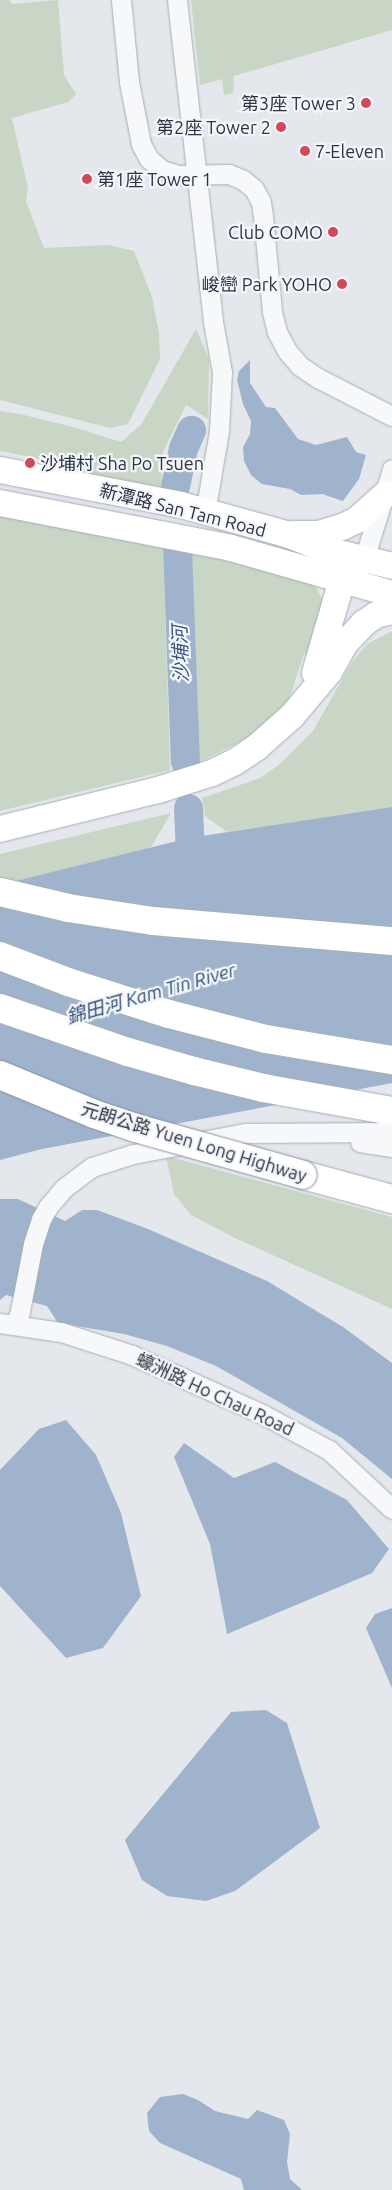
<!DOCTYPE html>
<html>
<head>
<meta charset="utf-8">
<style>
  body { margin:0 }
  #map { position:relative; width:392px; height:2190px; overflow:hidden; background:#e4e7ec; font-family:Ubuntu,"Noto Sans TC",sans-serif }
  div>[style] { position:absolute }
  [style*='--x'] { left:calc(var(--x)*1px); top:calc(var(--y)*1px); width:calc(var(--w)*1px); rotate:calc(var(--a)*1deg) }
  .green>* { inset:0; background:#c9d6c5 }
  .water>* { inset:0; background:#9fb4cc }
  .river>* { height:29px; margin:-14.5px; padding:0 14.5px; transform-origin:14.5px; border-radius:14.5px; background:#9fb4cc }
  .roads { filter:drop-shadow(0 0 1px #a9aeb7) drop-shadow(0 0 1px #a9aeb7) }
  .street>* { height:19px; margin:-9.5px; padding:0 9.5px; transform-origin:9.5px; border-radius:9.5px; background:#f7f8fa }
  .secondary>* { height:26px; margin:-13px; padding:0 13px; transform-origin:13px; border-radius:13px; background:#fff }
  .highway>* { height:28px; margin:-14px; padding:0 14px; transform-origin:14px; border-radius:14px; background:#fff }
  .bridges { filter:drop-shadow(0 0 1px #8b94a3) drop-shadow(0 0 1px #8b94a3) }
  .highway-bridge>* { height:28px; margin:-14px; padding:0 14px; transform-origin:14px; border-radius:14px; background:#fff }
  .dots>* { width:14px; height:14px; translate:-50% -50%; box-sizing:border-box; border:2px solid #f4f6f9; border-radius:50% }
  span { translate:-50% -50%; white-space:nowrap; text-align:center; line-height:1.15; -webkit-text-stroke:4.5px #f4f6f9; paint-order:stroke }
  .poi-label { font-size:18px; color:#2b3445 }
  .right { translate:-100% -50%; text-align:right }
  .left { translate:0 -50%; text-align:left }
  .street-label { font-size:18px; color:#2b3445 }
  .water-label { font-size:19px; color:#34527a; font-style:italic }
</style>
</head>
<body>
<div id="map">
  <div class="green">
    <i style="clip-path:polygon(0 0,9px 0,12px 4px,58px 0,64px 75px,76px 94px,68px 102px,12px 118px,28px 188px,26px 201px,44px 248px,109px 245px,134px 251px,152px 297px,159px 333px,160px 359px,128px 424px,110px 428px,0 400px)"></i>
    <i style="clip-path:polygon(191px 0,392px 0,392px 30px,234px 76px,233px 93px,224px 95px,222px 79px,200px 85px)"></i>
    <i style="clip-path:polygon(196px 329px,209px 359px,208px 419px,186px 405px,163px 452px,161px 487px,77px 473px,40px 459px,0 451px,0 411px,20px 414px,73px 427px,121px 442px,141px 425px)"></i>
    <i style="clip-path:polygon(0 513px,163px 545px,170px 770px,0 811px)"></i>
    <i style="clip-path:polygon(191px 551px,302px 580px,316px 587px,322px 599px,324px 617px,313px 658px,304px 653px,289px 700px,274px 720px,250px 737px,199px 762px)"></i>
    <i style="clip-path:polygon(392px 631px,392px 807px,227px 832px,205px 816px,202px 798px,260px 778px,280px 764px,313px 731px,352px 662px,367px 644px)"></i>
    <i style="clip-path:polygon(171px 813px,150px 849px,0 885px,0 854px)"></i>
    <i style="clip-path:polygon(166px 1156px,392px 1217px,392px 1309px,235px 1238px,191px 1215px,174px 1194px)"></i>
  </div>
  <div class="water">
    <i style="clip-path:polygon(250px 360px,250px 383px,266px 407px,275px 408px,298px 439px,316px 445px,347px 437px,356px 452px,366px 455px,359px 479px,343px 501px,322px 494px,301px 495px,290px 489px,262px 484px,251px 475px,244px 461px,243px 447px,250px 434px,251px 421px,243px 404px,237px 380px,239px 371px)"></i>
    <i style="clip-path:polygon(392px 807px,392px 1083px,42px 1149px,0 1160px,0 885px,189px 838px)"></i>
    <i style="clip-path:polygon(0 1199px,18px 1199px,65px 1221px,82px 1210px,97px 1210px,148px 1229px,267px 1281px,343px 1327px,392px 1363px,392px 1479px,342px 1438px,216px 1366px,167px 1346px,124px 1334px,58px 1323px,47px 1306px,6px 1295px,0 1300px)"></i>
    <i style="clip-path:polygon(66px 1420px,96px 1455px,121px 1513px,141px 1596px,103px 1648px,66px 1658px,0 1586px,0 1470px,39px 1429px)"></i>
    <i style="clip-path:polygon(184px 1443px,234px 1478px,275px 1462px,347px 1500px,389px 1549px,372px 1573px,227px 1634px,210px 1544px,174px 1457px)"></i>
    <i style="clip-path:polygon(392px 1608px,392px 1688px,366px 1628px,375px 1614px)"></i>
    <i style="clip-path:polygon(266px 1710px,287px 1723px,320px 1828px,235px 1891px,206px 1901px,167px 1896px,142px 1880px,125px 1840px,231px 1712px)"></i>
    <i style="clip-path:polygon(183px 2094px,198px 2100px,215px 2111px,248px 2119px,257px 2110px,284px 2120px,290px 2134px,287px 2162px,290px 2179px,302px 2190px,244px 2190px,241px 2179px,160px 2143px,149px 2131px,147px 2113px,160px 2097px)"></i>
  </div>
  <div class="river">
    <i style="--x:175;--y:486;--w:39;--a:-78"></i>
    <i style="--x:183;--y:448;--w:20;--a:-66"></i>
    <i style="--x:177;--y:547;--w:214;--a:87.9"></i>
    <i style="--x:188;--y:808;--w:68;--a:87.5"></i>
  </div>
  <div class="roads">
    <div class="street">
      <i style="--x:121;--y:0;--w:82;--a:84.4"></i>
      <i style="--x:129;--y:82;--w:63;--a:79"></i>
      <i style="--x:141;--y:144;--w:17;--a:62"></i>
      <i style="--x:149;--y:159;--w:17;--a:40"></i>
      <i style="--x:162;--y:170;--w:17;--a:17"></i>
      <i style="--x:178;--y:175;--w:51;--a:-1.1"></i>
      <i style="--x:229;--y:174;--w:15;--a:23"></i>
      <i style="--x:243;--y:180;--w:14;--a:39"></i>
      <i style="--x:254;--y:189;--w:15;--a:62"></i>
      <i style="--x:261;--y:202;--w:14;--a:82"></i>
      <i style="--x:263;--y:216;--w:96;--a:84.6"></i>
      <i style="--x:272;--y:312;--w:21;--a:76"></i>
      <i style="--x:277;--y:332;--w:21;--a:62"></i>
      <i style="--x:287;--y:351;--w:20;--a:49"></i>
      <i style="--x:300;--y:366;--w:22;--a:34"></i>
      <i style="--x:318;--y:378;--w:83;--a:27.2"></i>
      <i style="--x:177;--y:0;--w:324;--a:83.6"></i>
      <i style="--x:213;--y:322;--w:51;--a:79.8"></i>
      <i style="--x:222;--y:372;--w:59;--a:92.9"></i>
      <i style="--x:219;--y:431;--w:83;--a:99.7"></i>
      <i style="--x:364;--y:559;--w:94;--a:-72.7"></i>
      <i style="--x:360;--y:1142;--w:32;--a:9"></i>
      <i style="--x:0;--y:1323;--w:62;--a:8.4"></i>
      <i style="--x:61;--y:1332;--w:75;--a:17.9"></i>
      <i style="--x:132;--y:1355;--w:145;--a:24.4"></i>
      <i style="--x:264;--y:1415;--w:74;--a:28.3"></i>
      <i style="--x:329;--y:1450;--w:86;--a:43.1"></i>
      <i style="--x:15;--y:1325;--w:15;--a:-70"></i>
      <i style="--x:20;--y:1311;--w:68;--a:-79"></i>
      <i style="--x:33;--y:1244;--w:26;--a:-72"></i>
      <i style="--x:41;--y:1219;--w:14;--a:-60"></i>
      <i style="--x:48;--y:1207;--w:25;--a:-50"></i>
      <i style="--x:64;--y:1188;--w:35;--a:-37"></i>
      <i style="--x:92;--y:1167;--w:43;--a:-17.6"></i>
      <i style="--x:133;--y:1154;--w:114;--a:-10.6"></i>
      <i style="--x:245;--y:1133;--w:147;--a:-0.4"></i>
    </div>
    <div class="secondary">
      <i style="--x:0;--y:470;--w:184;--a:10.9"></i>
      <i style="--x:181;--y:505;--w:109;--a:15.4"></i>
      <i style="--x:286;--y:534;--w:44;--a:21.3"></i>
      <i style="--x:327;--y:550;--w:67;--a:13.8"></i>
      <i style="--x:0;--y:503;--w:235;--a:11"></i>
      <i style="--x:231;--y:548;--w:167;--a:15.9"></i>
      <i style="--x:294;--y:534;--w:25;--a:0"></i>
      <i style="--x:319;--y:534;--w:24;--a:-17"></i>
      <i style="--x:342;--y:527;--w:17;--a:-25"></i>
      <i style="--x:357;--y:520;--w:38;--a:-42"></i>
      <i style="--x:315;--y:673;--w:97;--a:-73.8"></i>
      <i style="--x:342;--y:580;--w:16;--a:-43"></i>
      <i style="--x:0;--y:829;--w:163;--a:-13.9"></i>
      <i style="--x:158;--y:790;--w:57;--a:-17.5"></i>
      <i style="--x:212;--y:773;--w:25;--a:-26"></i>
      <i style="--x:235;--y:762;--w:27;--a:-34"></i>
      <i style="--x:257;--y:747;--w:47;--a:-41.5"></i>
      <i style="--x:292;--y:716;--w:57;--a:-49.9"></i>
      <i style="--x:329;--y:672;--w:33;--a:-61"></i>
      <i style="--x:345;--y:643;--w:28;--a:-46"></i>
      <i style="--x:364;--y:623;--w:14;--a:-34"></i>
      <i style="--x:376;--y:615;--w:16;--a:-14"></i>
    </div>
    <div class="highway">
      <i style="--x:0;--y:892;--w:70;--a:13.2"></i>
      <i style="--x:68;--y:908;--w:86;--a:8.7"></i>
      <i style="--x:153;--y:921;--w:240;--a:4.8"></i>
      <i style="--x:0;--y:956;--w:73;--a:20.9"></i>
      <i style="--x:68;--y:982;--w:106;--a:17.6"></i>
      <i style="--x:169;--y:1014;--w:100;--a:14.5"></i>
      <i style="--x:266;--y:1039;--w:128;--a:9.5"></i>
      <i style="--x:0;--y:1008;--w:135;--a:19"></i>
      <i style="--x:128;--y:1052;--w:69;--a:16.1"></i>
      <i style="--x:194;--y:1071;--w:71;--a:13.8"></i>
      <i style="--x:263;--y:1088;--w:131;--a:10.1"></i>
      <i style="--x:303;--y:1175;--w:92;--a:15.1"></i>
    </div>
  </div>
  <div class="bridges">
    <div class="highway-bridge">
      <i style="--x:0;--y:1075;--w:102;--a:22.5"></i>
      <i style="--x:94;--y:1114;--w:44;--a:18.4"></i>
      <i style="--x:136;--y:1128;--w:173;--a:15.7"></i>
    </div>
  </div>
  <div class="dots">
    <i style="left:366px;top:103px;background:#d1495b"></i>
    <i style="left:281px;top:127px;background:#d1495b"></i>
    <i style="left:305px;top:151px;background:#d1495b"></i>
    <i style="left:87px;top:179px;background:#d1495b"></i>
    <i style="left:333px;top:232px;background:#d1495b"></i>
    <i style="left:342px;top:284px;background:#d1495b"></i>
    <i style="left:30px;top:463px;background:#d1495b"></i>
  </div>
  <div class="poi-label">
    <span class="right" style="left:356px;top:103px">第3座 Tower 3</span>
    <span class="right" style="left:271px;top:127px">第2座 Tower 2</span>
    <span class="left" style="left:315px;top:151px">7-Eleven</span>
    <span class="left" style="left:97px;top:179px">第1座 Tower 1</span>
    <span class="right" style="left:323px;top:232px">Club COMO</span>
    <span class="right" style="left:332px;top:284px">峻巒 Park YOHO</span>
    <span class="left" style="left:40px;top:463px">沙埔村 Sha Po Tsuen</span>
  </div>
  <div class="street-label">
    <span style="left:183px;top:510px;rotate:14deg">新潭路 San Tam Road</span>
    <span style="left:194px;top:1142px;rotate:17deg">元朗公路 Yuen Long Highway</span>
    <span style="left:215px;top:1394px;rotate:25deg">蠔洲路 Ho Chau Road</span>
  </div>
  <div class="water-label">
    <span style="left:181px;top:654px;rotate:-92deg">沙埔河</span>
    <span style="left:151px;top:994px;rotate:-16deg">錦田河 Kam Tin River</span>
  </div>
</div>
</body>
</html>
